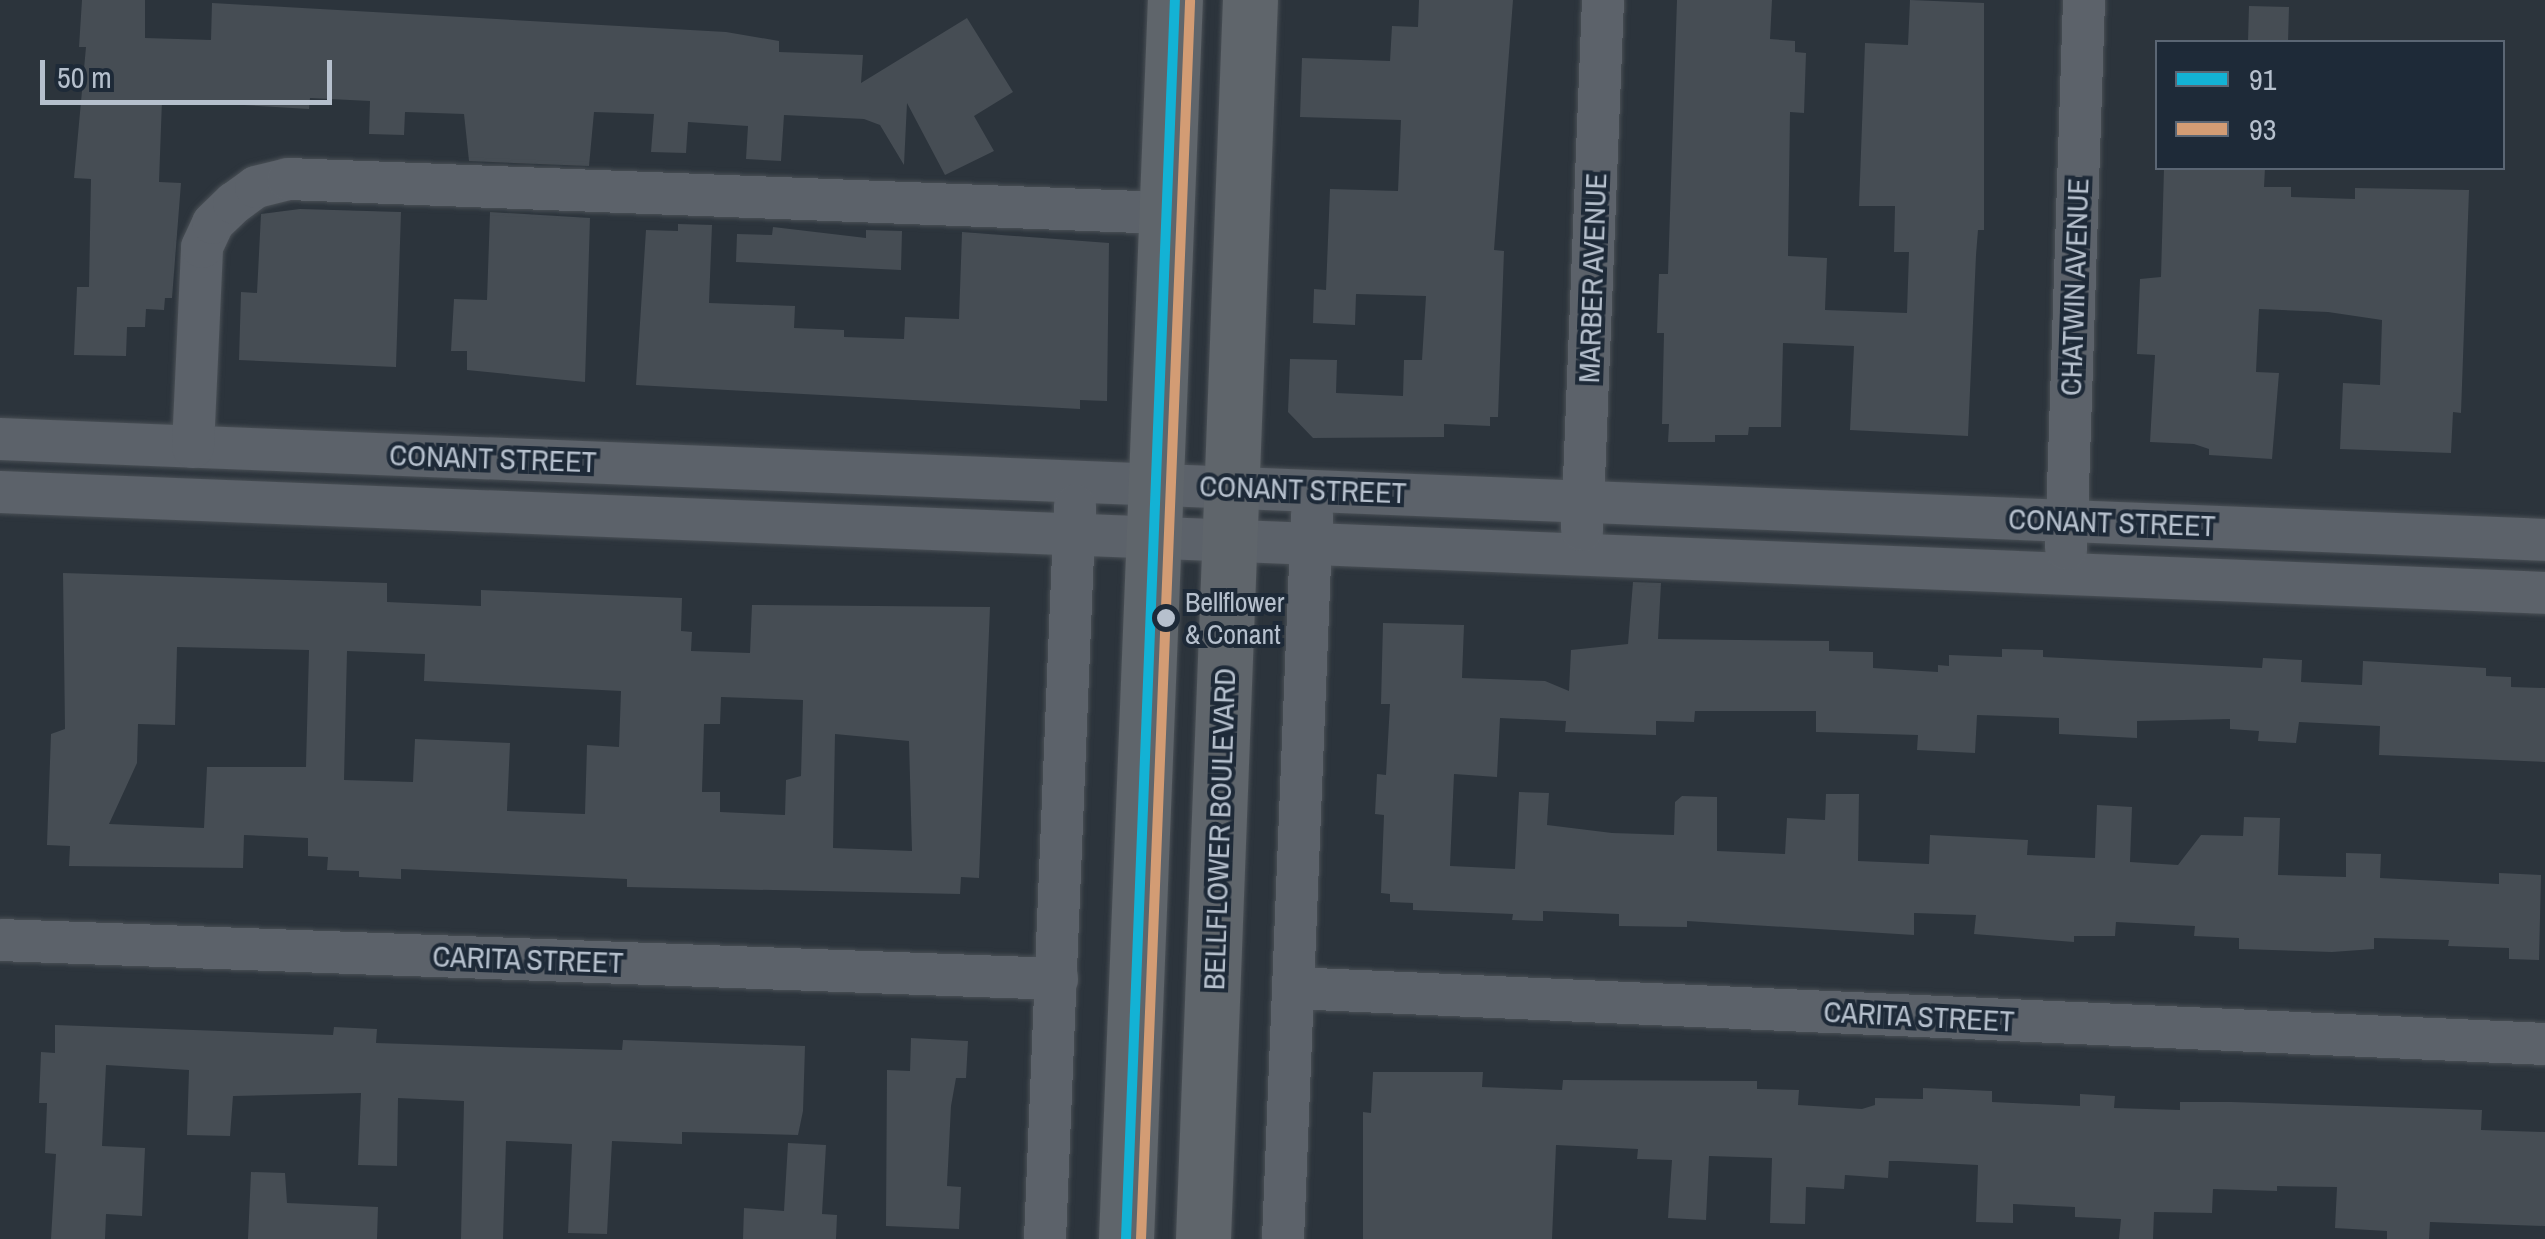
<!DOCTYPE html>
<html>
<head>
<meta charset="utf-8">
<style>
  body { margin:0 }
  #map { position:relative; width:2545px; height:1239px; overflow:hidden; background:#2c343c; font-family:"Archivo Narrow",sans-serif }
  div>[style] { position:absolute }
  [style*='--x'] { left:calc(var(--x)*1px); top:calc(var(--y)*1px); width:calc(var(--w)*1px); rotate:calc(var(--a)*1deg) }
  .building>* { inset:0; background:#464d54 }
  .roads { filter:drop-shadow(0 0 2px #4a5056) drop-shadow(0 0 2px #4a5056) }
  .minor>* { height:42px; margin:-21px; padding:0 21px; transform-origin:21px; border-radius:21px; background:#5c626a }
  .major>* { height:55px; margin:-27.5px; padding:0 27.5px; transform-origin:27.5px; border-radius:27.5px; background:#5f656b }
  .bus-1>* { height:10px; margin:-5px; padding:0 5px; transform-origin:5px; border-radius:5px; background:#13b2d5 }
  .bus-2>* { height:10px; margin:-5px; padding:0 5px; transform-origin:5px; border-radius:5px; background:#d39c74 }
  .dots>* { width:28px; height:28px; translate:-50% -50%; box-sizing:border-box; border:5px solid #1e2a38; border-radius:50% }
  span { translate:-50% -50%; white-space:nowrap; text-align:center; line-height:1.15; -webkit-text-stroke:8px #1e2a38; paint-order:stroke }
  .bus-label { font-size:28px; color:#b6c0cd }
  .left { translate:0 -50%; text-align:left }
  .street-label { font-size:30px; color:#b6c0cd }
  .legend { position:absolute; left:2155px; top:40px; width:350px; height:130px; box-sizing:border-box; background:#1e2a38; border:2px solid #5b6674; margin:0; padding:12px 18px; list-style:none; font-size:30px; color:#b6c0cd }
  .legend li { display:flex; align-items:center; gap:20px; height:50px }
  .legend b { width:50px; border:2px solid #5b6674 }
  .scale { position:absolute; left:40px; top:60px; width:292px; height:45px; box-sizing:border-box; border:5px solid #b6c0cd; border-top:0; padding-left:12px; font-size:30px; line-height:35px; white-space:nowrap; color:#b6c0cd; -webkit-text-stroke:8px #1e2a38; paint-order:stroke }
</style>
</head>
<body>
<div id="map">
  <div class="building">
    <i style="clip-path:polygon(82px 0,145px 0,145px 38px,211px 40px,212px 3px,726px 32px,779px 41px,779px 52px,863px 55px,861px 83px,967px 18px,1013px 92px,974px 116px,994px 151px,945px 175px,907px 103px,904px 165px,880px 125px,864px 119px,784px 115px,781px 161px,746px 159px,748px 126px,688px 122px,686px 153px,651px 152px,654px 114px,594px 112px,589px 166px,469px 161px,464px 114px,405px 112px,404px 135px,369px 134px,370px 101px,310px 98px,309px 109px,162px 100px,159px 182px,181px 183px,172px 298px,165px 298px,164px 310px,146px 309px,145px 327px,127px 327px,126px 356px,74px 355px,77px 287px,89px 287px,91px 179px,74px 178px,86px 47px,79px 47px)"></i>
    <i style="clip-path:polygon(1419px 0,1513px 0,1494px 250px,1504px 251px,1498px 417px,1490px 417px,1490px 426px,1444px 424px,1444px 437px,1313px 438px,1288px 412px,1290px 359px,1337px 360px,1336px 393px,1403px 396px,1404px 360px,1422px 360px,1426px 296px,1356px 294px,1355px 325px,1313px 323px,1314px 289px,1326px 290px,1330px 189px,1398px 191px,1401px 120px,1300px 117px,1302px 58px,1390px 61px,1392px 26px,1418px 27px)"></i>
    <i style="clip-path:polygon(1677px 0,1772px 0,1770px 39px,1795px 41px,1795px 52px,1806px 53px,1804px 113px,1790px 112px,1788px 256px,1827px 258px,1825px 310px,1907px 313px,1909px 252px,1894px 252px,1895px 206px,1859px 206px,1865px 43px,1908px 45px,1910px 0,1984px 3px,1984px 230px,1978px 230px,1976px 255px,1968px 436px,1850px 430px,1854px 346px,1783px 343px,1781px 427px,1749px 427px,1748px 435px,1715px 435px,1715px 442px,1668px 442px,1669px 424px,1662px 424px,1664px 333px,1657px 333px,1659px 274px,1668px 274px)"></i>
    <i style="clip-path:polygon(2249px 6px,2289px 7px,2288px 42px,2248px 42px)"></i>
    <i style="clip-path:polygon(2164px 168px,2265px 168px,2264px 187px,2291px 187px,2291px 197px,2355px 199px,2355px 188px,2469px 190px,2461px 413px,2453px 412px,2451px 453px,2340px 449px,2343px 383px,2380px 385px,2382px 320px,2328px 312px,2259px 309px,2256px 372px,2279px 373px,2272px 459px,2209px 455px,2209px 449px,2194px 444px,2150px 442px,2155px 355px,2137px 354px,2140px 279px,2161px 277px)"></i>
    <i style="clip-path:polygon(300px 209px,401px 212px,396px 367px,239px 360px,241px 292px,257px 293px,261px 214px)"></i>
    <i style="clip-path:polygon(490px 212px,590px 218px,585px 382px,467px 370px,467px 351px,451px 351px,454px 299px,487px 300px)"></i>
    <i style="clip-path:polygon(678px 224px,712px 225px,709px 303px,795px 306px,794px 328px,844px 330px,844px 337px,904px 339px,905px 317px,959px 319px,962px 232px,1109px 243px,1107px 401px,1080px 400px,1080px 409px,636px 385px,646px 230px,678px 231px)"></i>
    <i style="clip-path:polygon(773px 227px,866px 238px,866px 230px,902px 231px,901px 270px,736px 262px,737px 234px,772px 235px)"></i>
    <i style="clip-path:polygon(evenodd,63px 573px,387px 583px,387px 602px,409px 603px,481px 606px,481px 590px,682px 598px,681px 631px,692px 632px,691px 651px,750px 653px,752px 605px,990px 607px,979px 878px,961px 877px,960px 894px,627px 887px,627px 879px,401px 869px,401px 879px,359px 877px,359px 871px,327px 870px,328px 857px,308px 856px,308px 838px,244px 835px,243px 868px,69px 866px,70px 846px,47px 845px,51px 734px,65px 729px,63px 573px,177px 647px,309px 650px,306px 767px,207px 767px,204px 828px,109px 824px,137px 763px,138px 724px,175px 725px,177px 647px,63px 573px,347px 651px,425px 654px,424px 681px,621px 691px,619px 747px,587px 745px,585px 814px,507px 811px,510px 743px,415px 739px,413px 782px,344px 780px,347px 651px,63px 573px,721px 697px,803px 700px,801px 776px,786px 780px,785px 815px,720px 812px,720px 792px,702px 792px,704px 724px,720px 724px,721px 697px,63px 573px,835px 734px,909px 741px,912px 851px,833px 848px,835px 734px)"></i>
    <i style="clip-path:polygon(1633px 582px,1661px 583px,1658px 639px,1829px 641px,1829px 651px,1873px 652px,1873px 668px,1938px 672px,1938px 665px,1949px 666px,1949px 655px,2002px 657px,2002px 649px,2043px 650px,2043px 657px,2262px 668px,2263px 658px,2302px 660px,2301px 682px,2362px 685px,2363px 661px,2486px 668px,2486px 676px,2511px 677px,2511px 687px,2545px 688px,2545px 762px,2379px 755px,2380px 726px,2299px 722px,2296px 743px,2258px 741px,2259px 731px,2230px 729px,2230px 719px,2137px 721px,2137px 738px,2059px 734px,2059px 718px,1977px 715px,1975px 753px,1917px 750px,1918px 735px,1816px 732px,1816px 711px,1695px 711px,1694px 722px,1656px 721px,1656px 735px,1565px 732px,1566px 721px,1500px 718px,1497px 777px,1454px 774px,1450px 866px,1515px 869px,1519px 792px,1549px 793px,1547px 825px,1612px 833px,1674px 835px,1675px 802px,1682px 796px,1717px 797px,1717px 851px,1785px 854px,1787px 818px,1825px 820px,1826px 794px,1859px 794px,1858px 861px,1929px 864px,1930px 835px,2028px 840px,2027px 855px,2095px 858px,2097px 805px,2132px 807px,2130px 862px,2178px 865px,2201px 835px,2243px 836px,2244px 817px,2280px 818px,2278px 875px,2346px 877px,2346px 853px,2381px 854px,2380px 878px,2499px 884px,2499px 873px,2541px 875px,2539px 960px,2509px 959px,2509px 948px,2448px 946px,2449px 940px,2374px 938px,2374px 949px,2332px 952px,2239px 949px,2239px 938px,2194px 936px,2195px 926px,2116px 922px,2115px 936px,2074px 936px,2074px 942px,1974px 934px,1976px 915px,1914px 913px,1914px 935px,1687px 921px,1687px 927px,1619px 926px,1619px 914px,1543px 911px,1543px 921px,1512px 920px,1513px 914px,1413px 910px,1413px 903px,1390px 902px,1390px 894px,1381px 893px,1384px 815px,1375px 814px,1377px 774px,1386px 775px,1390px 704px,1381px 704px,1383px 623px,1464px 625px,1462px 678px,1545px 681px,1569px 691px,1571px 650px,1628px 644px)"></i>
    <i style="clip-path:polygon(55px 1025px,333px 1035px,334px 1027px,377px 1029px,376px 1043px,501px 1047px,622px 1050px,623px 1040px,805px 1046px,803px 1111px,798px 1135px,682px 1132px,682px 1144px,612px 1141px,607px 1234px,568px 1233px,572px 1144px,506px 1141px,503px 1239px,461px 1239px,464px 1101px,398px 1098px,397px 1166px,358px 1165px,361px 1093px,233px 1096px,230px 1136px,187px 1135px,189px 1070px,106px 1065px,102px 1146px,145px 1148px,142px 1216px,106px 1214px,105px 1239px,51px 1239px,56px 1154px,45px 1153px,47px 1103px,39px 1103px,41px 1052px,55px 1053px)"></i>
    <i style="clip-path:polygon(911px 1038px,968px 1041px,966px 1078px,956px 1078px,951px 1106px,947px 1186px,961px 1187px,959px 1229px,886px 1226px,887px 1070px,910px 1071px)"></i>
    <i style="clip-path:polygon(1373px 1072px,1483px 1072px,1482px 1087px,1562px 1090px,1563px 1080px,1757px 1081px,1757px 1089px,1799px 1090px,1798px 1105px,1862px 1109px,1875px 1105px,1875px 1098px,1923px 1099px,1923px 1088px,1992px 1091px,1992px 1102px,2080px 1106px,2080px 1094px,2115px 1096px,2114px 1108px,2180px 1110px,2180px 1102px,2231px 1102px,2482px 1110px,2481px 1130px,2545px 1132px,2545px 1226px,2430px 1222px,2429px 1239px,2387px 1239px,2387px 1231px,2335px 1228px,2337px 1187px,2277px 1186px,2277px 1191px,2213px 1189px,2212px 1213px,2154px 1212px,2153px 1239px,2119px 1239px,2121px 1219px,2075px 1217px,2075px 1207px,2013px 1204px,2013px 1223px,1976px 1222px,1978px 1165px,1900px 1161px,1889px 1161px,1888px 1178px,1845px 1175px,1844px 1189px,1806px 1187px,1805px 1224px,1770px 1223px,1772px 1158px,1709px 1156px,1706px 1220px,1668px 1218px,1672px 1160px,1637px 1159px,1638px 1149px,1556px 1145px,1552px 1239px,1363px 1239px,1363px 1112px,1371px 1113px)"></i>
    <i style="clip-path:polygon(788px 1143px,826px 1145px,822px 1214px,837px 1215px,836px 1239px,743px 1239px,744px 1208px,784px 1211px)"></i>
    <i style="clip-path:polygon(251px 1172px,285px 1173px,287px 1203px,378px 1207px,377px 1239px,248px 1239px)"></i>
  </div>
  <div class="roads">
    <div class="minor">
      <i style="--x:0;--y:439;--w:2547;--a:2.27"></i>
      <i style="--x:193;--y:447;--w:200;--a:-87.4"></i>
      <i style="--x:202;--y:247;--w:26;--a:-65"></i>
      <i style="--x:213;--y:223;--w:29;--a:-44"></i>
      <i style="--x:234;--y:203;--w:27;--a:-36"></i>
      <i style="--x:256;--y:187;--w:33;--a:-14"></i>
      <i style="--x:288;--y:179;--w:879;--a:2.22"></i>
      <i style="--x:0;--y:492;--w:2547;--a:2.27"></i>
      <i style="--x:1582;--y:530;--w:530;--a:-87.73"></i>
      <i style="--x:2066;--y:549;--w:549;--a:-88.12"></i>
      <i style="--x:0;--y:940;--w:1058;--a:2.11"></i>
      <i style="--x:1293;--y:988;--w:1253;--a:2.56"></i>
      <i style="--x:1045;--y:1239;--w:734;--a:-87.66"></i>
      <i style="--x:1283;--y:1239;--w:725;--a:-87.71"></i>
    </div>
    <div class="major">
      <i style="--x:1126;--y:1239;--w:1240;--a:-87.74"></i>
      <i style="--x:1203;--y:1239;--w:1240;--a:-87.83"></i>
    </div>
  </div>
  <div class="bus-1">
    <i style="--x:1126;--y:1239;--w:1240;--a:-87.74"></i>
  </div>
  <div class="bus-2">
    <i style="--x:1141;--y:1239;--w:1239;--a:-87.73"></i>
  </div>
  <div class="dots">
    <i style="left:1166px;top:618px;background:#b6c0cd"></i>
  </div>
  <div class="bus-label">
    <span class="left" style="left:1185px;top:618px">Bellflower<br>&amp; Conant</span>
  </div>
  <div class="street-label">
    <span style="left:1592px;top:278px;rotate:-88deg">MARBER AVENUE</span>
    <span style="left:2074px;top:287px;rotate:-88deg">CHATWIN AVENUE</span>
    <span style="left:493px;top:458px;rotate:2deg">CONANT STREET</span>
    <span style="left:1303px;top:489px;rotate:2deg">CONANT STREET</span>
    <span style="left:2112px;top:522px;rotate:2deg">CONANT STREET</span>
    <span style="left:1219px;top:829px;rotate:-88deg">BELLFLOWER BOULEVARD</span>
    <span style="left:528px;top:959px;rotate:2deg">CARITA STREET</span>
    <span style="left:1919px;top:1016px;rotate:3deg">CARITA STREET</span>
  </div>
  <ul class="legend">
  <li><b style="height:12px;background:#13b2d5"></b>91</li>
  <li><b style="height:12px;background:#d39c74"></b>93</li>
  </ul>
  <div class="scale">50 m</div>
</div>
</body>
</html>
